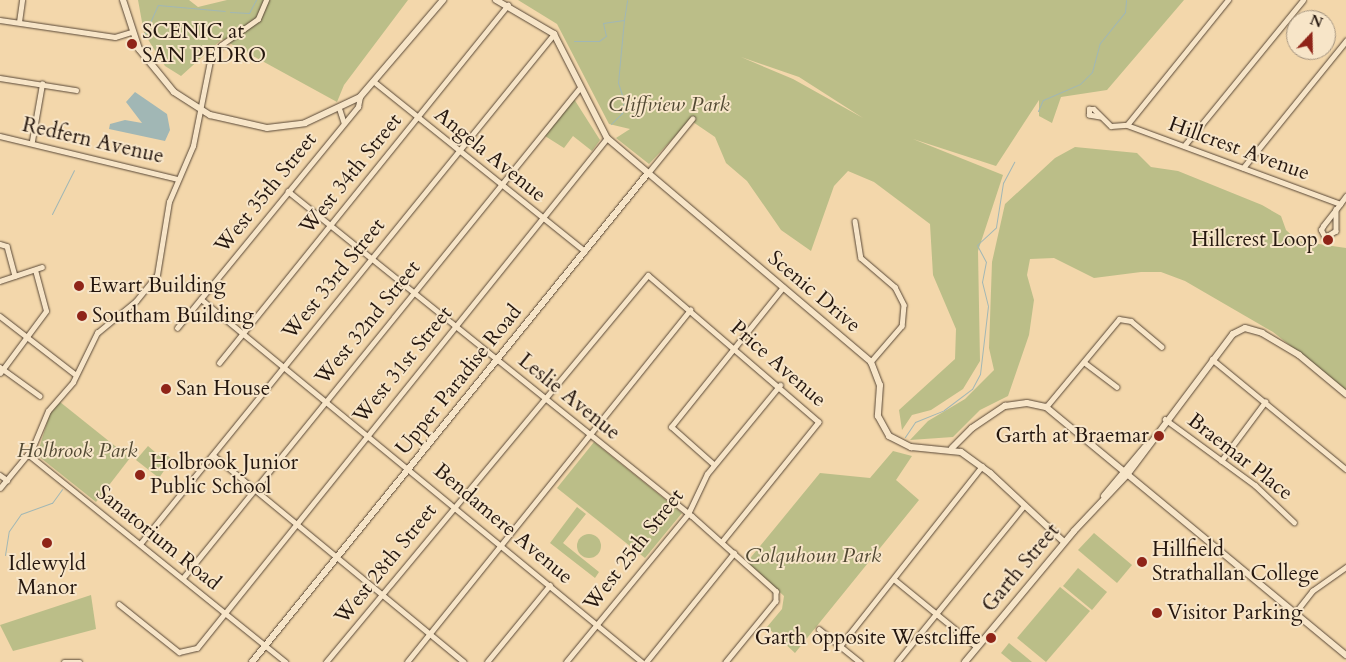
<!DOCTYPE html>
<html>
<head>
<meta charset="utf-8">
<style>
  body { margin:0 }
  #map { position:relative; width:1346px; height:662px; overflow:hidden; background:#f3d7ab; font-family:Cardo,serif }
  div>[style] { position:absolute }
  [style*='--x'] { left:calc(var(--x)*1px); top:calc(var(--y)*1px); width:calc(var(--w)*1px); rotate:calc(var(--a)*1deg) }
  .green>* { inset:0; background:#bbbe88 }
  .round { border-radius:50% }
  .water>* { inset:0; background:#a1b7b5 }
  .stream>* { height:1px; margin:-0.5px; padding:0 0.5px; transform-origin:0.5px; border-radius:0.5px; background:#a1b7b5 }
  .roads { filter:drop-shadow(0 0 1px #584736) drop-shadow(0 0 1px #584736) }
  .street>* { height:4.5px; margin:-2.25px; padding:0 2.25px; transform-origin:2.25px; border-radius:2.25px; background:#f7e5c8 }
  .secondary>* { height:6px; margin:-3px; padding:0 3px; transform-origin:3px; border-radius:3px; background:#f7e5c8 }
  .dots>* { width:14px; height:14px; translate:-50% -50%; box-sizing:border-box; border:2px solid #f7e5c8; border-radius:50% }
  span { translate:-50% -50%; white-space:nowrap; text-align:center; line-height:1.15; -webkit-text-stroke:4px #f7e5c8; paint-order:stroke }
  .poi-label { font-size:21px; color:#25170f }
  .left { translate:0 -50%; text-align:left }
  .right { translate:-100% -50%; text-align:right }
  .park-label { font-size:21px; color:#524933; font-style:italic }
  .street-label { font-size:21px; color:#25170f }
  .north { position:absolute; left:1286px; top:10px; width:50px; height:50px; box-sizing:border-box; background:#f7e5c8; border:1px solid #a3937e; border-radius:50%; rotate:21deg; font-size:14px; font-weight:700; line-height:20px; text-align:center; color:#25170f }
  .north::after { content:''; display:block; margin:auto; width:18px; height:22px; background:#8f2418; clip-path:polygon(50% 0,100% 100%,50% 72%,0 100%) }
</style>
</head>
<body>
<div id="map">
  <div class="green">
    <i style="clip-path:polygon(138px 0,189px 0,198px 7px,227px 0,408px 0,344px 85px,337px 102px,222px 39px,181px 76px,165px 66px,154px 49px,144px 33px)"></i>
    <i style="clip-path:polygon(evenodd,518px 0,1184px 0,1107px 90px,1061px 97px,1052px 123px,1039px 116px,1039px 100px,996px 166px,913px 139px,1003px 175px,978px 251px,980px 361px,963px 389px,931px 410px,912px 415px,902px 430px,899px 410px,955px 359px,956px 329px,933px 275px,930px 224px,874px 182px,848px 171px,834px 186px,811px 251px,781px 230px,747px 181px,726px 163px,715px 137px,690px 120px,694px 116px,649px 164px,616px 138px,630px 129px,609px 124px,557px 24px,518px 0,741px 57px,799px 77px,863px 118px,793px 79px,741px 57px)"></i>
    <i style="clip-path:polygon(574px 99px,600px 140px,592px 151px,573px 136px,564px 148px,545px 136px)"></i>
    <i style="clip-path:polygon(1075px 147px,1137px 153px,1151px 167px,1178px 171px,1262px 205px,1281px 216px,1286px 230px,1298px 241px,1346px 248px,1346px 390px,1273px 332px,1185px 281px,1161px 272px,1141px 272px,1094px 278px,1054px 258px,1030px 259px,1027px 275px,1034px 300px,1029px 335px,1008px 396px,980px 410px,953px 437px,910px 440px,928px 421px,965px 399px,994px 370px,989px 348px,992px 262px,1005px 204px,1055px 158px)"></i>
    <i style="clip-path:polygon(60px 402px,130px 458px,96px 502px,37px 455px,50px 413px)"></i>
    <i style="clip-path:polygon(594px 442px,682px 513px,645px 558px,557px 488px)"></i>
    <i style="clip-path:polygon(148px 446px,163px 459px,167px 455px,172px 459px,159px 478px,136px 460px)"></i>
    <i style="clip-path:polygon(893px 451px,912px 456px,896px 480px,919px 500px,795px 653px,767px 627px,782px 609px,784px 596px,747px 562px,820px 473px,870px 478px)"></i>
    <i style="clip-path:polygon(577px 507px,586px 514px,563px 543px,599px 572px,595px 578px,550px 543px)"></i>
    <i style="clip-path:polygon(1094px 533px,1132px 565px,1117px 583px,1078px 550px)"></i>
    <i class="round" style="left:577px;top:534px;width:24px;height:24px"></i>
    <i style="clip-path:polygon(1078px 568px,1107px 592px,1092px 610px,1063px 586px)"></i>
    <i style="clip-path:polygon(1060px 587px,1090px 611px,1046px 662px,1017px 638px)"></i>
    <i style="clip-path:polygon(91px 595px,96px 629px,13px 651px,0 625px)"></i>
    <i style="clip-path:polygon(1009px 643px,1032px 662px,1012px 662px,1001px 653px)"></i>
  </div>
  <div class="water">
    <i style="clip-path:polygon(135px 92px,167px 114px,170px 130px,165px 141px,109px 129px,110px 124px,125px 120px,142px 123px,126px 102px)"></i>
  </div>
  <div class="stream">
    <i style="--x:230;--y:12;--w:19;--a:3"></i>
    <i style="--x:249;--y:13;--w:15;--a:-62"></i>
    <i style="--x:144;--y:36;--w:34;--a:-66"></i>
    <i style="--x:158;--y:5;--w:67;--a:5.1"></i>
    <i style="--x:574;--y:41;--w:25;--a:0"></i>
    <i style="--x:599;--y:41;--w:9;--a:-36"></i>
    <i style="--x:606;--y:36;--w:13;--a:-103"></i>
    <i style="--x:603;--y:23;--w:21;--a:-8"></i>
    <i style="--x:624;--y:20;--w:20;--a:-81"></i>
    <i style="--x:1038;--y:111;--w:12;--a:-66"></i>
    <i style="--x:1043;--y:100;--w:40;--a:-23.4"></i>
    <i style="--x:1080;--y:84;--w:17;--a:-45"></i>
    <i style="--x:1092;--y:72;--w:30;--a:-75"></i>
    <i style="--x:1100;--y:43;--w:40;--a:-51"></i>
    <i style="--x:1125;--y:12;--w:12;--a:-85"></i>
    <i style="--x:611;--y:124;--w:16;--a:-45"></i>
    <i style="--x:622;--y:113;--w:12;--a:-81"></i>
    <i style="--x:624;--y:101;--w:19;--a:-108"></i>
    <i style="--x:618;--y:83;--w:63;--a:-84.6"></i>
    <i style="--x:52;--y:214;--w:49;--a:-63.4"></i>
    <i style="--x:905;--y:437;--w:18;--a:-56"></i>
    <i style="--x:915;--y:422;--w:31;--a:-22"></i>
    <i style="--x:944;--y:410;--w:35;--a:-37"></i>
    <i style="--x:972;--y:389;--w:17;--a:-62"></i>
    <i style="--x:980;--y:374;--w:68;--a:-83.3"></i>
    <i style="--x:988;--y:306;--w:25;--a:-104"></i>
    <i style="--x:982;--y:282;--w:20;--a:-79"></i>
    <i style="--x:986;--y:262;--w:19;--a:-118"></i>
    <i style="--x:977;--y:245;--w:26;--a:-43"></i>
    <i style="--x:996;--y:227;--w:45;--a:-81"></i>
    <i style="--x:1003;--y:183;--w:24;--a:-62"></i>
    <i style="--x:5;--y:555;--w:24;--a:-81"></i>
    <i style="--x:9;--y:531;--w:21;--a:-55"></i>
    <i style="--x:21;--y:514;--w:33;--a:-20"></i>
    <i style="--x:52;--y:503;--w:17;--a:-54"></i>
  </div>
  <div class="roads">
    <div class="street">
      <i style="--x:0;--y:20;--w:116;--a:8.4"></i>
      <i style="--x:115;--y:37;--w:17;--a:-17"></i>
      <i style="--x:19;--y:22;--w:22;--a:-82"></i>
      <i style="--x:0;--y:78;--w:77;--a:9"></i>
      <i style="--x:376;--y:83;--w:268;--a:38.8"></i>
      <i style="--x:340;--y:110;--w:13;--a:72"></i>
      <i style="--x:1100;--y:117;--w:11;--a:-170"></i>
      <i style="--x:1089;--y:115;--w:6;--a:-90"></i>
      <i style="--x:1089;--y:109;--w:5;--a:0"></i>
      <i style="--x:1094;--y:109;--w:24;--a:45"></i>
      <i style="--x:1111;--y:126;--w:16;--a:-4"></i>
      <i style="--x:1127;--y:125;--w:227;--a:20.3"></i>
      <i style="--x:1127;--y:125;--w:161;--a:-51.1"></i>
      <i style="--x:0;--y:136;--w:183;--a:13.6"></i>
      <i style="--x:32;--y:141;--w:58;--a:-80"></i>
      <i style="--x:1184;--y:146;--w:188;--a:-50.8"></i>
      <i style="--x:1243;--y:168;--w:164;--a:-51"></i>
      <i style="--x:648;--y:173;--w:70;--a:-50.8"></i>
      <i style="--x:288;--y:191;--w:518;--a:38.82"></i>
      <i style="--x:692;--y:516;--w:113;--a:41.8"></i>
      <i style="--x:776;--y:591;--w:10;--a:90"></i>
      <i style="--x:776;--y:601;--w:79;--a:129.3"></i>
      <i style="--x:1336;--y:209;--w:22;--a:90"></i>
      <i style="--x:1336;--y:231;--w:13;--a:148"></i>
      <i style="--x:1325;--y:238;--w:9;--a:-117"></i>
      <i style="--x:1321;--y:230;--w:4;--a:-63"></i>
      <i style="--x:1323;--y:226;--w:28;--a:-52"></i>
      <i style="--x:1340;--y:204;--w:10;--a:-53"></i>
      <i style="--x:855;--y:221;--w:37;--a:81"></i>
      <i style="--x:861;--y:258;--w:45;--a:40.5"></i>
      <i style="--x:895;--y:287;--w:20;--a:63"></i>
      <i style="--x:904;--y:305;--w:21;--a:95"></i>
      <i style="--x:902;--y:326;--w:48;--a:130.7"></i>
      <i style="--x:0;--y:244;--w:7;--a:16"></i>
      <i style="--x:7;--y:246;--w:31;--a:75"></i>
      <i style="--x:0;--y:281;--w:44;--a:-18.4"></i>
      <i style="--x:201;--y:299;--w:571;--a:39.46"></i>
      <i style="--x:0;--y:316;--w:96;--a:37.8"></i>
      <i style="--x:177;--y:328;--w:286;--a:-50.7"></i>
      <i style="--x:358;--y:107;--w:10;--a:-79"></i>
      <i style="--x:1212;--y:359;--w:173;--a:39.4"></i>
      <i style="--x:1084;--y:362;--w:41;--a:37.1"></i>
      <i style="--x:219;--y:363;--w:460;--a:-51.1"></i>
      <i style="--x:0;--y:367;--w:49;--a:35.9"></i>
      <i style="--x:0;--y:373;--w:77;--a:-53.4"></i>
      <i style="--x:46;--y:311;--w:42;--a:-105"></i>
      <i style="--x:1046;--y:407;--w:114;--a:-50.3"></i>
      <i style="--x:1119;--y:319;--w:12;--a:9"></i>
      <i style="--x:1131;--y:321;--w:40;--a:40"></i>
      <i style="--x:1165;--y:419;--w:112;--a:36.3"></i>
      <i style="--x:1255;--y:485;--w:54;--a:43.5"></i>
      <i style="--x:28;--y:454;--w:331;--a:38.9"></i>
      <i style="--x:213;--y:455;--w:325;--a:39.5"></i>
      <i style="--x:1221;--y:461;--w:74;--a:-53.3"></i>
      <i style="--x:714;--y:465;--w:57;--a:-138.5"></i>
      <i style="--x:671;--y:427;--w:179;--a:-51.3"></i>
      <i style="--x:0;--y:475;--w:9;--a:36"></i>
      <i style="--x:0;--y:488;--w:50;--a:-50.6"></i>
      <i style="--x:32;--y:449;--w:41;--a:-67.2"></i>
      <i style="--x:48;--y:411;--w:38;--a:-49"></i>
      <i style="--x:73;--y:382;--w:55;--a:-63.9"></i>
      <i style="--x:97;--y:333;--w:50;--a:-39.4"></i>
      <i style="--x:136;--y:301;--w:33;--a:-51"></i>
      <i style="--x:157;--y:275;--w:74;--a:-80.7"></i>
      <i style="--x:169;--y:202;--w:61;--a:-66.8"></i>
      <i style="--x:193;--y:146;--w:87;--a:-78.7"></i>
      <i style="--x:210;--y:61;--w:19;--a:-55"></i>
      <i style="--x:221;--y:45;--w:45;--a:-35.1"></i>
      <i style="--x:258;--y:19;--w:21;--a:-67"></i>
      <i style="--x:140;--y:544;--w:657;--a:-50.93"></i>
      <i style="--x:183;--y:578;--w:629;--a:-51"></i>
      <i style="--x:894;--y:579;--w:107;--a:39.3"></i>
      <i style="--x:119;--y:604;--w:77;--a:38.7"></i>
      <i style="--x:179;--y:652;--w:18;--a:-13"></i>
      <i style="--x:197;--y:648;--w:654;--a:-51.2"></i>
      <i style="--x:1295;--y:613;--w:28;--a:-52"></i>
      <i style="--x:1312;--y:591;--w:42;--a:-35.2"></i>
      <i style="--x:819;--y:629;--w:53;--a:38.8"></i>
      <i style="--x:840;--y:646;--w:229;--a:-51.7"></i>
      <i style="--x:64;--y:662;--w:16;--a:0"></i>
      <i style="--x:326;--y:662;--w:503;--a:-50.24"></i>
      <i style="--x:648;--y:275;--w:225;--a:40.7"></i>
      <i style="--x:819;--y:422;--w:154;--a:128.9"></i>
      <i style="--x:407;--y:662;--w:452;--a:-51.2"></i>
      <i style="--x:487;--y:662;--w:99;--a:-50.7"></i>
      <i style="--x:566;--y:662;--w:192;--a:-50.5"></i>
      <i style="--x:688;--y:514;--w:44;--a:-64.6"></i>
      <i style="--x:707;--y:474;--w:115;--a:-50.6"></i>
      <i style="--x:646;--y:662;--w:140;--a:-51.1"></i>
      <i style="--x:897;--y:662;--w:201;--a:-50.9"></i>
    </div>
    <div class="secondary">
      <i style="--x:123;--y:0;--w:52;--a:71.9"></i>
      <i style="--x:139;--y:49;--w:55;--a:50.9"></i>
      <i style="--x:174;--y:92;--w:43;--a:32.6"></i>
      <i style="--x:210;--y:115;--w:58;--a:12.8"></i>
      <i style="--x:267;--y:128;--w:38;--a:-7"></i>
      <i style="--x:305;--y:123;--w:61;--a:-25.3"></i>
      <i style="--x:360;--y:97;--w:128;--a:-49.4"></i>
      <i style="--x:496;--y:0;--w:67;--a:30.4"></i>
      <i style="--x:554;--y:34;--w:117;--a:63"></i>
      <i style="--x:607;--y:138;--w:346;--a:40.3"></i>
      <i style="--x:871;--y:362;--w:25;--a:69"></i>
      <i style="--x:880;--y:385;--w:31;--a:94"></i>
      <i style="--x:878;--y:416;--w:23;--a:61"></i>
      <i style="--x:889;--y:436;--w:25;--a:27"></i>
      <i style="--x:911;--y:447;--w:50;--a:5.7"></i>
      <i style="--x:961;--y:452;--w:36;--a:36"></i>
      <i style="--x:990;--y:473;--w:101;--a:43"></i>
      <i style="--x:952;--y:448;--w:28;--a:-45"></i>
      <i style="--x:972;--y:428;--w:40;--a:-34"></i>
      <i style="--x:1005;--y:406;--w:22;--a:-8"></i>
      <i style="--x:1027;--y:403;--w:19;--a:12"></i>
      <i style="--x:1046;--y:407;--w:389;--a:39.6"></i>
      <i style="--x:1104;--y:496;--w:64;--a:-50.1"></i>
      <i style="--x:252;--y:662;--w:629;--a:-51"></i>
      <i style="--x:965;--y:662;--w:170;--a:-50.2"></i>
      <i style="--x:1074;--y:531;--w:77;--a:-46.6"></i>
      <i style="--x:1127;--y:475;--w:176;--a:-53.1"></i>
      <i style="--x:1233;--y:334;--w:13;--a:-27"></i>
      <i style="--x:1245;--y:328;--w:18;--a:16"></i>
      <i style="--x:1262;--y:333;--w:43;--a:30.7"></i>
      <i style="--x:1299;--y:355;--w:61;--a:39.7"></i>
    </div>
  </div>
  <div class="dots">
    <i style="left:132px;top:44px;background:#8f2418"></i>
    <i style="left:1328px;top:240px;background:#8f2418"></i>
    <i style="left:79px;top:286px;background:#8f2418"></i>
    <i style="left:82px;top:316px;background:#8f2418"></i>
    <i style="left:166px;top:389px;background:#8f2418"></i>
    <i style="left:1159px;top:436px;background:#8f2418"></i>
    <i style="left:140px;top:475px;background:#8f2418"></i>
    <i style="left:47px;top:543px;background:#8f2418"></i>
    <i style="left:1142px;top:562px;background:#8f2418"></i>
    <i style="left:1157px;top:613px;background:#8f2418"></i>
    <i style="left:991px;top:638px;background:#8f2418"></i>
  </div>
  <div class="poi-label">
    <span class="left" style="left:142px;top:44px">SCENIC at<br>SAN PEDRO</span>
    <span class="right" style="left:1318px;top:240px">Hillcrest Loop</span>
    <span class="left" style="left:89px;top:286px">Ewart Building</span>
    <span class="left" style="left:92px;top:316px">Southam Building</span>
    <span class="left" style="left:176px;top:389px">San House</span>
    <span class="right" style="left:1149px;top:436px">Garth at Braemar</span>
    <span class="left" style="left:150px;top:475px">Holbrook Junior<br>Public School</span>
    <span class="left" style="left:1152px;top:562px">Hillfield<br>Strathallan College</span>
    <span style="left:47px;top:576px">Idlewyld<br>Manor</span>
    <span class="left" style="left:1167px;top:613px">Visitor Parking</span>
    <span class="right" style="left:981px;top:638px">Garth opposite Westcliffe</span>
  </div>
  <div class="park-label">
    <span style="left:669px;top:105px">Cliffview Park</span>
    <span style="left:77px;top:451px">Holbrook Park</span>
    <span style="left:813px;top:556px">Colquhoun Park</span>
  </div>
  <div class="street-label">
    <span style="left:93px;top:141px;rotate:13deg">Redfern Avenue</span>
    <span style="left:1239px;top:149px;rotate:20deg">Hillcrest Avenue</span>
    <span style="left:490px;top:155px;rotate:39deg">Angela Avenue</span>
    <span style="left:351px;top:174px;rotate:-51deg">West 34th Street</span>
    <span style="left:266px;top:193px;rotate:-51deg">West 35th Street</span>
    <span style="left:334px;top:279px;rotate:-51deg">West 33rd Street</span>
    <span style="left:814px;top:292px;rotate:40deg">Scenic Drive</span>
    <span style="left:368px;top:323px;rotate:-51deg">West 32nd Street</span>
    <span style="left:778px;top:364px;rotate:41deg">Price Avenue</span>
    <span style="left:403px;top:365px;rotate:-51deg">West 31st Street</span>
    <span style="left:459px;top:380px;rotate:-51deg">Upper Paradise Road</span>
    <span style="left:569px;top:397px;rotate:39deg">Leslie Avenue</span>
    <span style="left:1240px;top:457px;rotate:38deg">Braemar Place</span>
    <span style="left:503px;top:524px;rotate:40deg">Bendamere Avenue</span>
    <span style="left:158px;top:538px;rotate:39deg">Sanatorium Road</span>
    <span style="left:634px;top:550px;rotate:-52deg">West 25th Street</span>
    <span style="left:386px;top:564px;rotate:-51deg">West 28th Street</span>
    <span style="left:1021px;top:568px;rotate:-50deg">Garth Street</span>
  </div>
  <div class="north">N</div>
</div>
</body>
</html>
